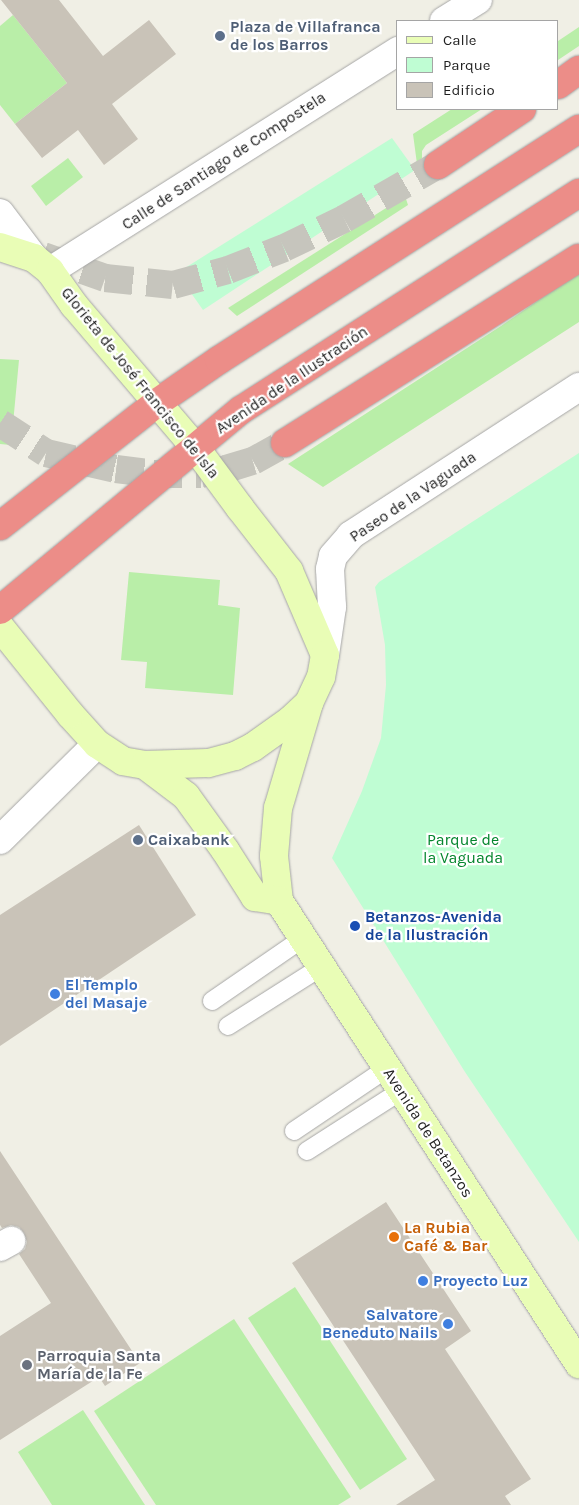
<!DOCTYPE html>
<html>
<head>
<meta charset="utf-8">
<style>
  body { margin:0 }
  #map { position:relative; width:579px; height:1505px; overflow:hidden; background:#f0efe5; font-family:Karla,sans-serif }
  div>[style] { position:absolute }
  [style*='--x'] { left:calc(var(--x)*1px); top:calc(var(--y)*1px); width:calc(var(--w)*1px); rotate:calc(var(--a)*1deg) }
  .grass>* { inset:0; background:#b9eea8 }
  .park>* { inset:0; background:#bffdd3 }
  .building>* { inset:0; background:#c9c3b8 }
  .highway-tunnel>* { height:28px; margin-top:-14px; transform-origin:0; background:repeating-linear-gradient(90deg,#c6c5bd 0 28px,transparent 0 42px) }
  .roads { filter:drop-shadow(0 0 1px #a6a6a6) drop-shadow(0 0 1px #a6a6a6) }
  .lane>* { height:18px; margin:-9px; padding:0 9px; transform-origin:9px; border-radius:9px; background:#fff }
  .street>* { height:28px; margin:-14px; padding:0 14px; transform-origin:14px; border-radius:14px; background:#fff }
  .secondary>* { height:28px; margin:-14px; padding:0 14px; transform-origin:14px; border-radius:14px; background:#e9fdb6 }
  .highway>* { height:28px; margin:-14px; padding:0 14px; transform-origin:14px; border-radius:14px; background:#ec8d88 }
  .dots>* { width:14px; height:14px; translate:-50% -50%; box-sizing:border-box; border:2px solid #fff; border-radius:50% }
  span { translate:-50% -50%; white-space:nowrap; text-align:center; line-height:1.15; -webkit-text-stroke:4.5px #fff; paint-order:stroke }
  .service-label { font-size:16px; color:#4e5e75; font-weight:700 }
  .left { translate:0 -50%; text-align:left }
  .street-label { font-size:16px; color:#1f1f1f }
  .park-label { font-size:16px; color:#05862e }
  .transit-label { font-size:16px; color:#164399; font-weight:700 }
  .shop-label { font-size:16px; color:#366cbe; font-weight:700 }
  .right { translate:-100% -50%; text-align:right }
  .food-label { font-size:16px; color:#c56008; font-weight:700 }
  .worship-label { font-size:16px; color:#5b616d; font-weight:700 }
  .legend { position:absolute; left:396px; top:20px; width:162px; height:90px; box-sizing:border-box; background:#fff; border:1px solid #a5a5a5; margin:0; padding:6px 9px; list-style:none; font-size:15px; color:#1f1f1f }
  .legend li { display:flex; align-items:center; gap:10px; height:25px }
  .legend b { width:25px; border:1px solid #a5a5a5 }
</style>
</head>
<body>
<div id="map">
  <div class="grass">
    <i style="clip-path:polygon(13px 15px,67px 83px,15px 124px,0 105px,0 26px)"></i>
    <i style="clip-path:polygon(579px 27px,579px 46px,558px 60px,558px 41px)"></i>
    <i style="clip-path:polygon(452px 109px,482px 109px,426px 145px,422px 151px,422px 158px,417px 164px,413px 134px)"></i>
    <i style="clip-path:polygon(68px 158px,83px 177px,46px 206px,31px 186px)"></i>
    <i style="clip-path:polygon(405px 196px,408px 205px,237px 316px,228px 308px)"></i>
    <i style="clip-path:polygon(579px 272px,579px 322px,323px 487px,288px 464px,501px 326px)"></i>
    <i style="clip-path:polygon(0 359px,19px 360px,11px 445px,0 444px)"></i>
    <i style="clip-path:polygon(129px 572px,220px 580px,218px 605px,240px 608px,233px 695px,145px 688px,147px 662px,121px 660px)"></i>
    <i style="clip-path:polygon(295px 1287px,407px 1459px,360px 1490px,248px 1318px)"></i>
    <i style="clip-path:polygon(234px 1319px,351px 1497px,338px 1505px,156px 1505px,94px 1411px)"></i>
    <i style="clip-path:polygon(83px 1410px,145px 1505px,52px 1505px,18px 1452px)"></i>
  </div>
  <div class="park">
    <i style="clip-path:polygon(392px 138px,415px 170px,203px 310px,177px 273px)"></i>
    <i style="clip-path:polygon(579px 453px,579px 1242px,465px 1072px,332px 858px,362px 791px,381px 738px,386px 685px,385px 645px,375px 587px,379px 582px)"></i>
  </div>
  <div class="building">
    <i style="clip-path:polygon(1px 0,59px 0,103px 56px,149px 20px,176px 54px,112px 104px,138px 139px,104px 165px,78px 130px,42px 158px,15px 124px,67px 83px)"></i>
    <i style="clip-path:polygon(139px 825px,196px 915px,0 1046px,0 915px)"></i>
    <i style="clip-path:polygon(0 1151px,140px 1363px,105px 1386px,99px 1377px,0 1440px,0 1336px,51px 1303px,19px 1254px,25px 1249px,27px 1242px,24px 1233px,19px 1227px,11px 1225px,2px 1228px,0 1225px)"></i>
    <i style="clip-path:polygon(386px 1202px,471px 1331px,445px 1349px,531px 1479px,505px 1496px,511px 1505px,396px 1505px,435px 1480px,292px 1263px)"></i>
  </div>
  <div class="highway-tunnel">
    <i style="--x:43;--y:256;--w:66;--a:19.5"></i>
    <i style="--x:105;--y:278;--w:68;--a:5.9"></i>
    <i style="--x:173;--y:285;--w:57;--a:-15.3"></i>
    <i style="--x:228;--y:270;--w:60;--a:-21.4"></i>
    <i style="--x:284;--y:248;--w:67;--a:-25.8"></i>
    <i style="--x:344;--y:219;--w:108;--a:-29.9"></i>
    <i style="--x:0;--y:423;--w:55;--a:33.1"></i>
    <i style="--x:46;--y:453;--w:72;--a:12.9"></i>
    <i style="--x:116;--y:469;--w:38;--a:7"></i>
    <i style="--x:154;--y:474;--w:47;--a:0"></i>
    <i style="--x:201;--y:474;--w:25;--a:-11"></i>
    <i style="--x:226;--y:469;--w:28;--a:-17"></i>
    <i style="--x:253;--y:461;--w:37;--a:-29"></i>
  </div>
  <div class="roads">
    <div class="lane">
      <i style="--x:212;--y:1001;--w:109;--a:-34.6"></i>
      <i style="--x:228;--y:1026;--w:110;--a:-32.4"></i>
      <i style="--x:294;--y:1131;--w:111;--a:-34"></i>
      <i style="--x:307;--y:1151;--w:112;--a:-32.6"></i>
    </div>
    <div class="street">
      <i style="--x:444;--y:21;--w:40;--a:-32"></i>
      <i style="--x:0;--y:213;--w:56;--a:52.9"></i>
      <i style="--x:50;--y:271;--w:412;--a:-32.3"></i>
      <i style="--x:325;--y:655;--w:49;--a:-81.7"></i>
      <i style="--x:332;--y:607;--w:38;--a:-93"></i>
      <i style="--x:330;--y:569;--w:13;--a:-77"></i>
      <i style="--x:333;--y:556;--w:28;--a:-49"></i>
      <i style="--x:351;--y:535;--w:272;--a:-33"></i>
      <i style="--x:0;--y:840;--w:136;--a:-44.7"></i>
      <i style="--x:0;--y:1247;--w:13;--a:-29"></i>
    </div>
    <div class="secondary">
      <i style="--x:0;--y:247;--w:36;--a:18"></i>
      <i style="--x:34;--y:258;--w:21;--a:39"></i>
      <i style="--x:50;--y:271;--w:42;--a:54.8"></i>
      <i style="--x:74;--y:305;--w:187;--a:49.6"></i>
      <i style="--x:195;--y:447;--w:76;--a:53.6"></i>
      <i style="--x:240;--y:508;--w:80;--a:52.1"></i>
      <i style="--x:289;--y:571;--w:91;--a:66.8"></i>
      <i style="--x:325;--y:655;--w:22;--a:100"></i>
      <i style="--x:321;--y:677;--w:29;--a:115"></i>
      <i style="--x:309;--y:703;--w:25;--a:137"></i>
      <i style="--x:291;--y:720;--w:47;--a:144.6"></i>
      <i style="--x:253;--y:747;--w:20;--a:153"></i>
      <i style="--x:235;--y:756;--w:28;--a:165"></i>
      <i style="--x:208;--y:763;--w:63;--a:178.2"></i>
      <i style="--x:145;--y:765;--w:22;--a:-170"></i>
      <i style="--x:123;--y:761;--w:31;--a:-147"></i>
      <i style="--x:97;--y:744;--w:40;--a:-132"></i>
      <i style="--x:70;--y:714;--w:112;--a:-128.8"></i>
      <i style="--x:309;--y:703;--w:109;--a:106.4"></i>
      <i style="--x:278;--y:808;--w:48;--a:94.8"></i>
      <i style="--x:274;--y:856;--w:45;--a:83.7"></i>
      <i style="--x:279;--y:901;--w:552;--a:57.06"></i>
      <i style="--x:145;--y:765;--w:51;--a:37.1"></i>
      <i style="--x:186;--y:796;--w:67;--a:54.2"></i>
      <i style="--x:225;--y:850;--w:56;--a:57.4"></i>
      <i style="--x:255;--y:897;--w:24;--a:9"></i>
    </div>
    <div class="highway">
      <i style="--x:558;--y:85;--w:26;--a:-36"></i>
      <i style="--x:438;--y:165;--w:101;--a:-33.7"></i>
      <i style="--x:285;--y:443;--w:347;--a:-32.2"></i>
      <i style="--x:0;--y:526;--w:201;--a:-38.1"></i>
      <i style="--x:158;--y:402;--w:74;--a:-34.5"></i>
      <i style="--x:219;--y:360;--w:428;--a:-32.7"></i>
      <i style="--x:0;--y:610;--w:313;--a:-39.7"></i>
      <i style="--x:241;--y:410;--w:402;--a:-32.7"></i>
    </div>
  </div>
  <div class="dots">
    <i style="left:220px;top:36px;background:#5c6f8a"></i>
    <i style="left:138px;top:840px;background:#5c6f8a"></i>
    <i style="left:355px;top:926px;background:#1a4fb4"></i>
    <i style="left:55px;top:994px;background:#3f7fe0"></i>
    <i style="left:394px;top:1237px;background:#e8710a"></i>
    <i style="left:423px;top:1281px;background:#3f7fe0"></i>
    <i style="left:448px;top:1324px;background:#3f7fe0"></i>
    <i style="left:27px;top:1365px;background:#6b7280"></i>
  </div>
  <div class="service-label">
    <span class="left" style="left:230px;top:36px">Plaza de Villafranca<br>de los Barros</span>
    <span class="left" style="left:148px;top:840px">Caixabank</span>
  </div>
  <div class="street-label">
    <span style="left:224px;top:161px;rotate:-33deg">Calle de Santiago de Compostela</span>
    <span style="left:292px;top:380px;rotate:-34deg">Avenida de la Ilustración</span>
    <span style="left:140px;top:383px;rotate:51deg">Glorieta de José Francisco de Isla</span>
    <span style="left:413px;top:497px;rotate:-34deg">Paseo de la Vaguada</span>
    <span style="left:428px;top:1133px;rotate:57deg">Avenida de Betanzos</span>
  </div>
  <div class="park-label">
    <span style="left:463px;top:849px">Parque de<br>la Vaguada</span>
  </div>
  <div class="transit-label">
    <span class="left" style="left:365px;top:926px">Betanzos-Avenida<br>de la Ilustración</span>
  </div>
  <div class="shop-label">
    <span class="left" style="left:65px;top:994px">El Templo<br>del Masaje</span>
    <span class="left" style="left:433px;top:1281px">Proyecto Luz</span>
    <span class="right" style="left:438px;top:1324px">Salvatore<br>Beneduto Nails</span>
  </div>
  <div class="food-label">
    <span class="left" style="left:404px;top:1237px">La Rubia<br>Café &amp; Bar</span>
  </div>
  <div class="worship-label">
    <span class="left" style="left:37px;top:1365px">Parroquia Santa<br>María de la Fe</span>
  </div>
  <ul class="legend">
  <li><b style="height:6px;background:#e9fdb6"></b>Calle</li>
  <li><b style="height:14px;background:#bffdd3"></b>Parque</li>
  <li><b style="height:14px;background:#c9c3b8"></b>Edificio</li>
  </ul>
</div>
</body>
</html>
